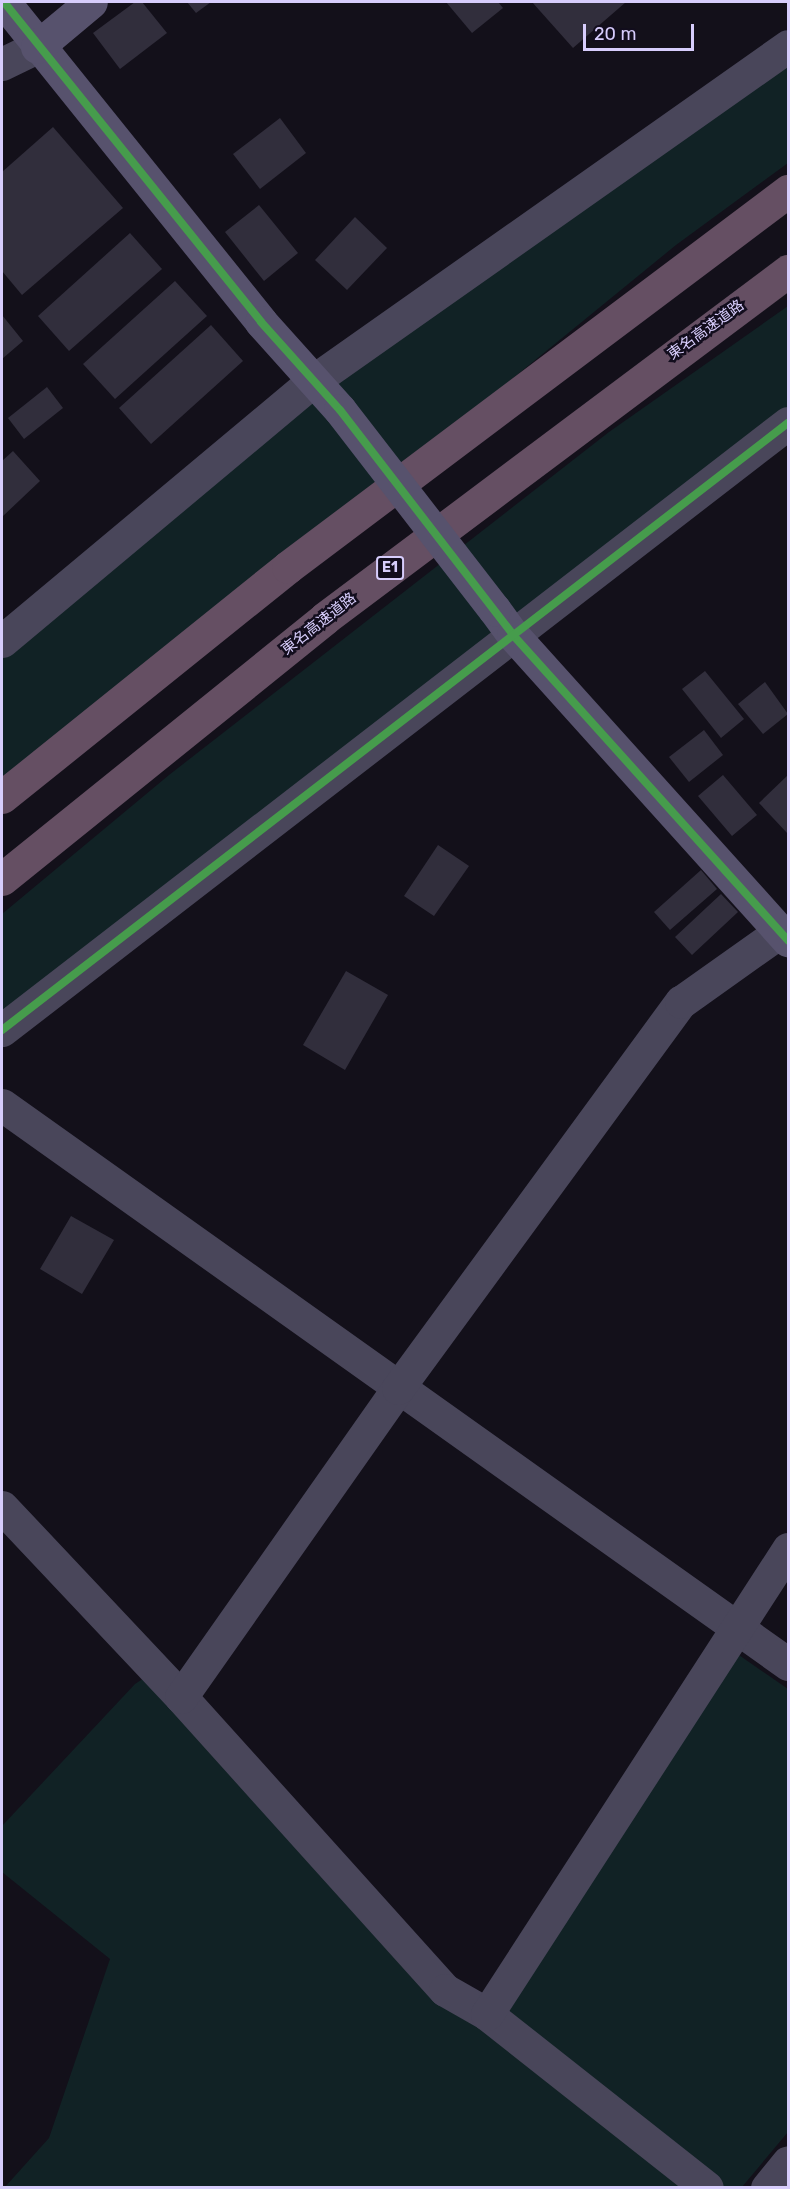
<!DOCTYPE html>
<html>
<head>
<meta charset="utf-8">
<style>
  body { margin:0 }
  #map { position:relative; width:790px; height:2189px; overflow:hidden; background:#13101a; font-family:Rubik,"Noto Sans JP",sans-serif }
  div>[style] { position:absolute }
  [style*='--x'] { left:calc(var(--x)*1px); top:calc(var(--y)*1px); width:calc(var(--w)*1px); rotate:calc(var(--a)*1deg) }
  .green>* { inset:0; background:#112225 }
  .building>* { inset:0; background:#312e3c }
  .street>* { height:33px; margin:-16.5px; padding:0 16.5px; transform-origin:16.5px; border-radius:16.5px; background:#49465a }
  .secondary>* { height:33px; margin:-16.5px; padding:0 16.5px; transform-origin:16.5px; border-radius:16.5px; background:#57526d }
  .highway>* { height:33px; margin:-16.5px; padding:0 16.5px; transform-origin:16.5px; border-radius:16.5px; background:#654f63 }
  .secondary-bridge>* { height:33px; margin:-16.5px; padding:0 16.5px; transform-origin:16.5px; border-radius:16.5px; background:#57526d }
  .cycleway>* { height:8px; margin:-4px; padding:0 4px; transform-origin:4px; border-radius:4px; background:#469c4c }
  span { translate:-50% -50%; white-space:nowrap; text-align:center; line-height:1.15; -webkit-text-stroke:5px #120d1d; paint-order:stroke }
  .shield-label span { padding:2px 4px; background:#120d1d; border:2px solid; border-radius:4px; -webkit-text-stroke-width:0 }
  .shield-label { font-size:14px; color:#d7cdfc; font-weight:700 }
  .street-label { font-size:15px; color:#d7cdfc }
  .frame { position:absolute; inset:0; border:3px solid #d7cdfc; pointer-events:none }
  .scale { position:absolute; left:583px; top:24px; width:111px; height:27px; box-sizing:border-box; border:3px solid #d7cdfc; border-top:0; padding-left:8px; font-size:18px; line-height:21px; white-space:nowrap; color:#d7cdfc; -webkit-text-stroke:4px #120d1d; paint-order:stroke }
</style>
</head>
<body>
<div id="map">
  <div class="green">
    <i style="clip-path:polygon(788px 35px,788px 163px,676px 245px,2px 796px,2px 649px,429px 299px)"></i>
    <i style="clip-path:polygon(788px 306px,788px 427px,2px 1038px,2px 914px,169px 775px,609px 432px)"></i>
    <i style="clip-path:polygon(736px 1653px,788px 1689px,788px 2132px,742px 2187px,5px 2187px,49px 2138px,110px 1959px,2px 1872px,2px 1826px,135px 1684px,147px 1676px,487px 2014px)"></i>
  </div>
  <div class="building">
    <i style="clip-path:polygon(135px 2px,142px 2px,167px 33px,120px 69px,93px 33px)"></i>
    <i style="clip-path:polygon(187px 2px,211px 2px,196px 13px)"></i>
    <i style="clip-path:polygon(446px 2px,498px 2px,503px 8px,472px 33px)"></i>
    <i style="clip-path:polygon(532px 2px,626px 2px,573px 48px)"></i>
    <i style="clip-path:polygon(280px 118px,306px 153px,260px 189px,233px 154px)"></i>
    <i style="clip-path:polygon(53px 127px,123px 208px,22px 295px,2px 271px,2px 172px)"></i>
    <i style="clip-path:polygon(259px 205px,298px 253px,264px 281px,225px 232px)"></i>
    <i style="clip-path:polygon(355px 217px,387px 248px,347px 290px,315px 260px)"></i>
    <i style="clip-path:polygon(130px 233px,162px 269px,69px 351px,38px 316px)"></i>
    <i style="clip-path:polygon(175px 281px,207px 316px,115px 399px,83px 364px)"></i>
    <i style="clip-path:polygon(2px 315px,23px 341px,2px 359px)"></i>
    <i style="clip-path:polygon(211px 325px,243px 361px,151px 444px,119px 408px)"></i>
    <i style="clip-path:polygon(47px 387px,63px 408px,24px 439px,8px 418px)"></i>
    <i style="clip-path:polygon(13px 451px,40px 481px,2px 517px,2px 461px)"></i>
    <i style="clip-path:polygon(705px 671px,744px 719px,721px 738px,682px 689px)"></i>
    <i style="clip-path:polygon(765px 682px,788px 714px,763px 734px,738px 704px)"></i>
    <i style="clip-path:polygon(704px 730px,723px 755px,689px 782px,669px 757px)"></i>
    <i style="clip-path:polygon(723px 775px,757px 815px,732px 836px,698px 796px)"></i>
    <i style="clip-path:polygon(788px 775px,788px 834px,759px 803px)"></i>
    <i style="clip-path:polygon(438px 845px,469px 866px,434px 916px,404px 896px)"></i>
    <i style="clip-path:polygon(701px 870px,717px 889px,670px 930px,654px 912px)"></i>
    <i style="clip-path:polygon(721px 894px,738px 912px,692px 955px,675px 937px)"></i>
    <i style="clip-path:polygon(346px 971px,388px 995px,345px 1070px,303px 1045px)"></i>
    <i style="clip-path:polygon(71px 1216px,114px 1240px,82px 1294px,40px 1269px)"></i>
  </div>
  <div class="street">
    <i style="--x:2;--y:64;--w:39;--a:-26"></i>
    <i style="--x:2;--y:641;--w:405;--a:-39.9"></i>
    <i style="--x:313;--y:381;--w:581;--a:-35.19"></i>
    <i style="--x:2;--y:1030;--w:993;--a:-37.68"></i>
    <i style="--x:2;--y:1105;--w:965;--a:35.42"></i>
    <i style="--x:2;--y:1507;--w:261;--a:46.7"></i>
    <i style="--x:181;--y:1697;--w:394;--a:48"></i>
    <i style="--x:445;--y:1990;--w:48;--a:29.7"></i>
    <i style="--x:487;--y:2014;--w:280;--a:38.3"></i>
    <i style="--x:181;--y:1697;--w:378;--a:-54.9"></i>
    <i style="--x:398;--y:1388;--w:479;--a:-53.8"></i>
    <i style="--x:681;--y:1002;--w:123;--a:-35.4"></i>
    <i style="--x:487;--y:2014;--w:554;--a:-57.08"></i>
    <i style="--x:767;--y:2188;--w:33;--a:-51"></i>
  </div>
  <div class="secondary">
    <i style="--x:4;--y:2;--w:410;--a:51.2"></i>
    <i style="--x:261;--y:322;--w:118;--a:48.1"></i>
    <i style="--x:37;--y:47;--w:70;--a:-39.8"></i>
    <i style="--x:494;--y:609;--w:32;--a:54"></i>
    <i style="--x:513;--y:635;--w:411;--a:48"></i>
  </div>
  <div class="highway">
    <i style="--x:2;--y:797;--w:367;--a:-38.8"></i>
    <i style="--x:288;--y:567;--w:626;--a:-36.94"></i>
    <i style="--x:2;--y:879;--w:415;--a:-38.9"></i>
    <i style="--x:325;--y:618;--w:579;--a:-36.85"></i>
  </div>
  <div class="secondary-bridge">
    <i style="--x:340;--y:410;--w:252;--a:52.3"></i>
  </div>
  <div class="cycleway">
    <i style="--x:4;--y:2;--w:410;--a:51.2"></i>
    <i style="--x:261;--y:322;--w:118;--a:48.1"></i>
    <i style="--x:340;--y:410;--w:284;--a:52.4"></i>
    <i style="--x:513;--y:635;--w:411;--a:48"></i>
    <i style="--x:2;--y:1030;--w:993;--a:-37.68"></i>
  </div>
  <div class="shield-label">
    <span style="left:390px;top:568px">E1</span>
  </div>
  <div class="street-label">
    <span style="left:706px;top:330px;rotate:-36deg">東名高速道路</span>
    <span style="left:319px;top:624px;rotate:-38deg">東名高速道路</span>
  </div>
  <div class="frame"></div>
  <div class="scale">20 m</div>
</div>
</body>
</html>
